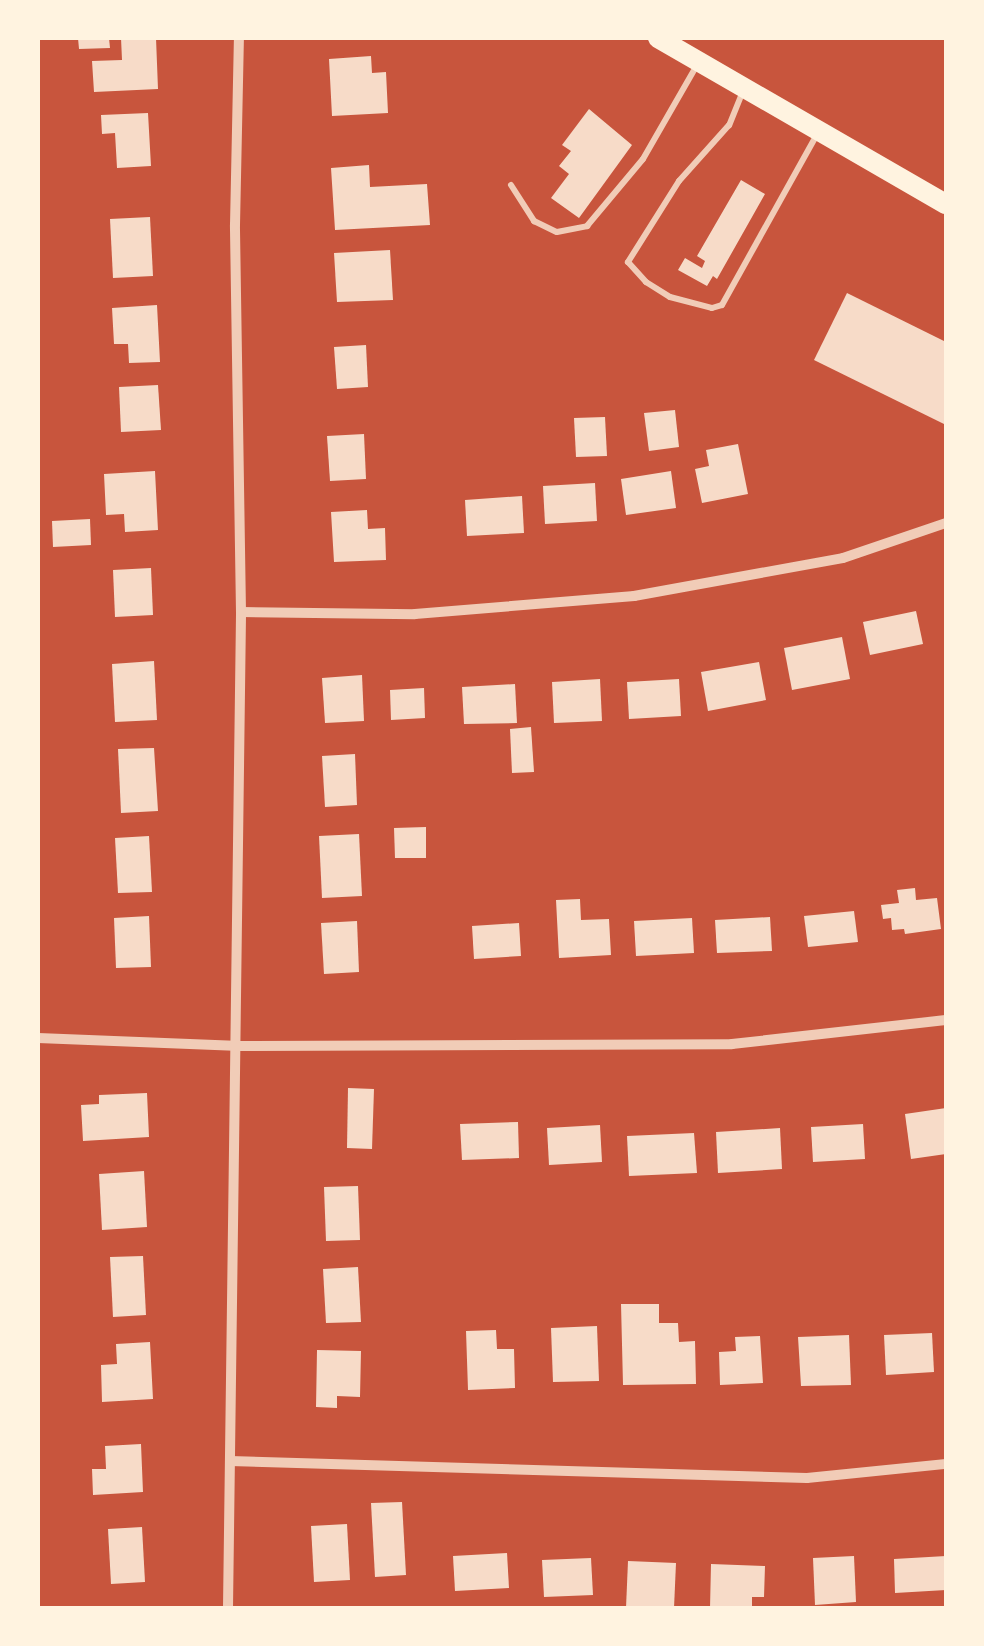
<!DOCTYPE html>
<html>
<head>
<meta charset="utf-8">
<style>
  body { margin:0 }
  #map { position:relative; width:984px; height:1646px; overflow:hidden; background:#c8553d; font-family:"Archivo Narrow",sans-serif }
  div>[style] { position:absolute }
  [style*='--x'] { left:calc(var(--x)*1px); top:calc(var(--y)*1px); width:calc(var(--w)*1px); rotate:calc(var(--a)*1deg) }
  .building>* { inset:0; background:#f7dbc8 }
  .service>* { height:6px; margin:-3px; padding:0 3px; transform-origin:3px; border-radius:3px; background:#f1ccb7 }
  .minor>* { height:10px; margin:-5px; padding:0 5px; transform-origin:5px; border-radius:5px; background:#f1ccb7 }
  .primary>* { height:20px; margin:-10px; padding:0 10px; transform-origin:10px; border-radius:10px; background:#fff3e0 }
  span { translate:-50% -50%; white-space:nowrap; text-align:center; line-height:1.15; -webkit-text-stroke:9px #fff3e0; paint-order:stroke }
  .frame { position:absolute; inset:0; border:40px solid #fff3e0; pointer-events:none }
</style>
</head>
<body>
<div id="map">
  <div class="building">
    <i style="clip-path:polygon(78px 38px,109px 38px,110px 48px,79px 49px)"></i>
    <i style="clip-path:polygon(121px 38px,156px 38px,158px 89px,94px 92px,92px 61px,122px 60px)"></i>
    <i style="clip-path:polygon(371px 56px,372px 73px,386px 72px,388px 113px,332px 116px,329px 59px)"></i>
    <i style="clip-path:polygon(589px 109px,632px 145px,579px 218px,551px 198px,569px 174px,559px 166px,571px 151px,562px 145px)"></i>
    <i style="clip-path:polygon(148px 113px,151px 166px,117px 168px,115px 133px,102px 134px,101px 115px)"></i>
    <i style="clip-path:polygon(369px 165px,370px 187px,427px 184px,430px 225px,335px 230px,331px 168px)"></i>
    <i style="clip-path:polygon(741px 180px,765px 194px,717px 279px,713px 276px,707px 286px,678px 270px,685px 258px,702px 268px,705px 261px,697px 256px)"></i>
    <i style="clip-path:polygon(150px 217px,153px 276px,113px 278px,110px 219px)"></i>
    <i style="clip-path:polygon(390px 250px,393px 300px,337px 302px,334px 253px)"></i>
    <i style="clip-path:polygon(847px 293px,946px 342px,946px 425px,814px 360px)"></i>
    <i style="clip-path:polygon(157px 305px,160px 362px,129px 363px,128px 344px,114px 344px,112px 308px)"></i>
    <i style="clip-path:polygon(366px 345px,368px 387px,337px 389px,334px 347px)"></i>
    <i style="clip-path:polygon(158px 385px,161px 430px,121px 432px,119px 387px)"></i>
    <i style="clip-path:polygon(675px 410px,679px 447px,649px 451px,644px 413px)"></i>
    <i style="clip-path:polygon(605px 417px,607px 456px,576px 457px,574px 418px)"></i>
    <i style="clip-path:polygon(364px 434px,366px 479px,330px 481px,327px 436px)"></i>
    <i style="clip-path:polygon(738px 444px,748px 494px,702px 503px,695px 469px,709px 466px,706px 450px)"></i>
    <i style="clip-path:polygon(155px 471px,158px 530px,125px 532px,124px 514px,106px 515px,104px 474px)"></i>
    <i style="clip-path:polygon(671px 471px,676px 508px,626px 515px,621px 479px)"></i>
    <i style="clip-path:polygon(595px 483px,597px 521px,545px 524px,543px 486px)"></i>
    <i style="clip-path:polygon(522px 496px,524px 533px,467px 536px,465px 500px)"></i>
    <i style="clip-path:polygon(367px 510px,368px 529px,385px 528px,386px 560px,334px 562px,331px 512px)"></i>
    <i style="clip-path:polygon(90px 519px,91px 545px,53px 547px,52px 521px)"></i>
    <i style="clip-path:polygon(151px 568px,153px 615px,115px 617px,113px 570px)"></i>
    <i style="clip-path:polygon(916px 611px,923px 644px,870px 655px,863px 622px)"></i>
    <i style="clip-path:polygon(842px 637px,850px 679px,792px 690px,784px 648px)"></i>
    <i style="clip-path:polygon(154px 661px,157px 720px,115px 722px,112px 664px)"></i>
    <i style="clip-path:polygon(759px 662px,766px 700px,708px 711px,701px 672px)"></i>
    <i style="clip-path:polygon(362px 675px,364px 721px,325px 723px,322px 678px)"></i>
    <i style="clip-path:polygon(600px 679px,602px 721px,554px 723px,552px 682px)"></i>
    <i style="clip-path:polygon(679px 679px,681px 716px,629px 719px,627px 682px)"></i>
    <i style="clip-path:polygon(515px 684px,517px 723px,464px 724px,462px 687px)"></i>
    <i style="clip-path:polygon(424px 688px,425px 718px,391px 720px,390px 690px)"></i>
    <i style="clip-path:polygon(531px 727px,534px 772px,512px 773px,510px 729px)"></i>
    <i style="clip-path:polygon(154px 748px,158px 811px,121px 813px,118px 749px)"></i>
    <i style="clip-path:polygon(355px 754px,357px 805px,325px 807px,322px 756px)"></i>
    <i style="clip-path:polygon(426px 827px,426px 858px,395px 858px,394px 828px)"></i>
    <i style="clip-path:polygon(359px 834px,362px 896px,322px 898px,319px 836px)"></i>
    <i style="clip-path:polygon(149px 836px,152px 892px,118px 893px,115px 838px)"></i>
    <i style="clip-path:polygon(915px 888px,916px 900px,937px 898px,941px 929px,905px 934px,904px 929px,892px 930px,891px 918px,883px 919px,881px 905px,899px 903px,897px 890px)"></i>
    <i style="clip-path:polygon(580px 899px,581px 920px,609px 919px,611px 955px,559px 958px,556px 900px)"></i>
    <i style="clip-path:polygon(854px 911px,858px 942px,808px 947px,804px 916px)"></i>
    <i style="clip-path:polygon(149px 916px,151px 967px,116px 968px,114px 918px)"></i>
    <i style="clip-path:polygon(770px 917px,772px 951px,717px 953px,715px 920px)"></i>
    <i style="clip-path:polygon(692px 918px,694px 953px,636px 956px,634px 921px)"></i>
    <i style="clip-path:polygon(357px 921px,359px 972px,324px 974px,321px 923px)"></i>
    <i style="clip-path:polygon(519px 923px,521px 956px,474px 959px,472px 926px)"></i>
    <i style="clip-path:polygon(348px 1088px,374px 1089px,372px 1149px,347px 1148px)"></i>
    <i style="clip-path:polygon(147px 1093px,149px 1137px,83px 1141px,81px 1105px,99px 1104px,99px 1095px)"></i>
    <i style="clip-path:polygon(946px 1108px,946px 1154px,911px 1159px,905px 1114px)"></i>
    <i style="clip-path:polygon(518px 1122px,519px 1158px,462px 1160px,460px 1124px)"></i>
    <i style="clip-path:polygon(863px 1124px,865px 1159px,813px 1162px,811px 1127px)"></i>
    <i style="clip-path:polygon(600px 1125px,602px 1162px,549px 1165px,547px 1128px)"></i>
    <i style="clip-path:polygon(780px 1128px,782px 1169px,718px 1173px,716px 1132px)"></i>
    <i style="clip-path:polygon(694px 1133px,697px 1173px,629px 1176px,627px 1136px)"></i>
    <i style="clip-path:polygon(144px 1171px,147px 1227px,102px 1230px,99px 1174px)"></i>
    <i style="clip-path:polygon(358px 1186px,360px 1240px,326px 1241px,324px 1187px)"></i>
    <i style="clip-path:polygon(143px 1256px,146px 1315px,113px 1317px,110px 1257px)"></i>
    <i style="clip-path:polygon(358px 1267px,361px 1322px,326px 1323px,323px 1269px)"></i>
    <i style="clip-path:polygon(621px 1304px,659px 1304px,659px 1323px,678px 1323px,679px 1342px,695px 1341px,696px 1384px,623px 1385px)"></i>
    <i style="clip-path:polygon(597px 1326px,599px 1381px,553px 1382px,551px 1328px)"></i>
    <i style="clip-path:polygon(496px 1330px,497px 1349px,514px 1349px,515px 1388px,468px 1390px,466px 1331px)"></i>
    <i style="clip-path:polygon(932px 1333px,934px 1372px,886px 1375px,884px 1335px)"></i>
    <i style="clip-path:polygon(849px 1335px,851px 1385px,801px 1386px,798px 1337px)"></i>
    <i style="clip-path:polygon(760px 1336px,763px 1383px,720px 1385px,719px 1352px,736px 1351px,735px 1337px)"></i>
    <i style="clip-path:polygon(150px 1342px,153px 1399px,102px 1402px,101px 1365px,117px 1364px,116px 1344px)"></i>
    <i style="clip-path:polygon(317px 1350px,361px 1351px,360px 1397px,337px 1396px,337px 1408px,316px 1407px)"></i>
    <i style="clip-path:polygon(141px 1444px,143px 1492px,93px 1495px,92px 1469px,106px 1469px,105px 1446px)"></i>
    <i style="clip-path:polygon(402px 1502px,406px 1575px,375px 1577px,371px 1503px)"></i>
    <i style="clip-path:polygon(347px 1524px,350px 1580px,314px 1582px,311px 1526px)"></i>
    <i style="clip-path:polygon(142px 1527px,145px 1582px,111px 1584px,108px 1529px)"></i>
    <i style="clip-path:polygon(507px 1553px,509px 1588px,455px 1591px,453px 1556px)"></i>
    <i style="clip-path:polygon(854px 1556px,856px 1602px,815px 1605px,813px 1558px)"></i>
    <i style="clip-path:polygon(946px 1556px,946px 1590px,895px 1593px,894px 1559px)"></i>
    <i style="clip-path:polygon(591px 1558px,593px 1595px,544px 1597px,542px 1560px)"></i>
    <i style="clip-path:polygon(628px 1561px,676px 1563px,674px 1608px,626px 1608px)"></i>
    <i style="clip-path:polygon(711px 1564px,765px 1566px,764px 1597px,752px 1597px,752px 1608px,710px 1608px)"></i>
  </div>
  <div class="service">
    <i style="--x:743;--y:91;--w:37;--a:112"></i>
    <i style="--x:729;--y:125;--w:75;--a:131.8"></i>
    <i style="--x:679;--y:181;--w:96;--a:122.2"></i>
    <i style="--x:628;--y:262;--w:27;--a:48"></i>
    <i style="--x:646;--y:282;--w:28;--a:32"></i>
    <i style="--x:670;--y:297;--w:43;--a:14.7"></i>
    <i style="--x:712;--y:308;--w:10;--a:-17"></i>
    <i style="--x:722;--y:305;--w:196;--a:-60.9"></i>
    <i style="--x:511;--y:185;--w:43;--a:57.4"></i>
    <i style="--x:534;--y:221;--w:25;--a:26"></i>
    <i style="--x:557;--y:232;--w:31;--a:-11"></i>
    <i style="--x:587;--y:226;--w:87;--a:-50.1"></i>
    <i style="--x:643;--y:159;--w:106;--a:-60.1"></i>
  </div>
  <div class="minor">
    <i style="--x:241;--y:612;--w:174;--a:0.7"></i>
    <i style="--x:415;--y:614;--w:220;--a:-4.7"></i>
    <i style="--x:634;--y:596;--w:212;--a:-10.3"></i>
    <i style="--x:843;--y:558;--w:109;--a:-18.8"></i>
    <i style="--x:38;--y:1038;--w:196;--a:2.3"></i>
    <i style="--x:234;--y:1046;--w:498;--a:-0.2"></i>
    <i style="--x:732;--y:1044;--w:215;--a:-6.4"></i>
    <i style="--x:230;--y:1461;--w:577;--a:1.69"></i>
    <i style="--x:807;--y:1478;--w:140;--a:-5.8"></i>
    <i style="--x:228;--y:1608;--w:996;--a:-89.25"></i>
    <i style="--x:241;--y:612;--w:387;--a:-90.9"></i>
    <i style="--x:235;--y:225;--w:187;--a:-88.8"></i>
  </div>
  <div class="primary">
    <i style="--x:658;--y:38;--w:332;--a:30"></i>
  </div>
  <div class="frame"></div>
</div>
</body>
</html>
